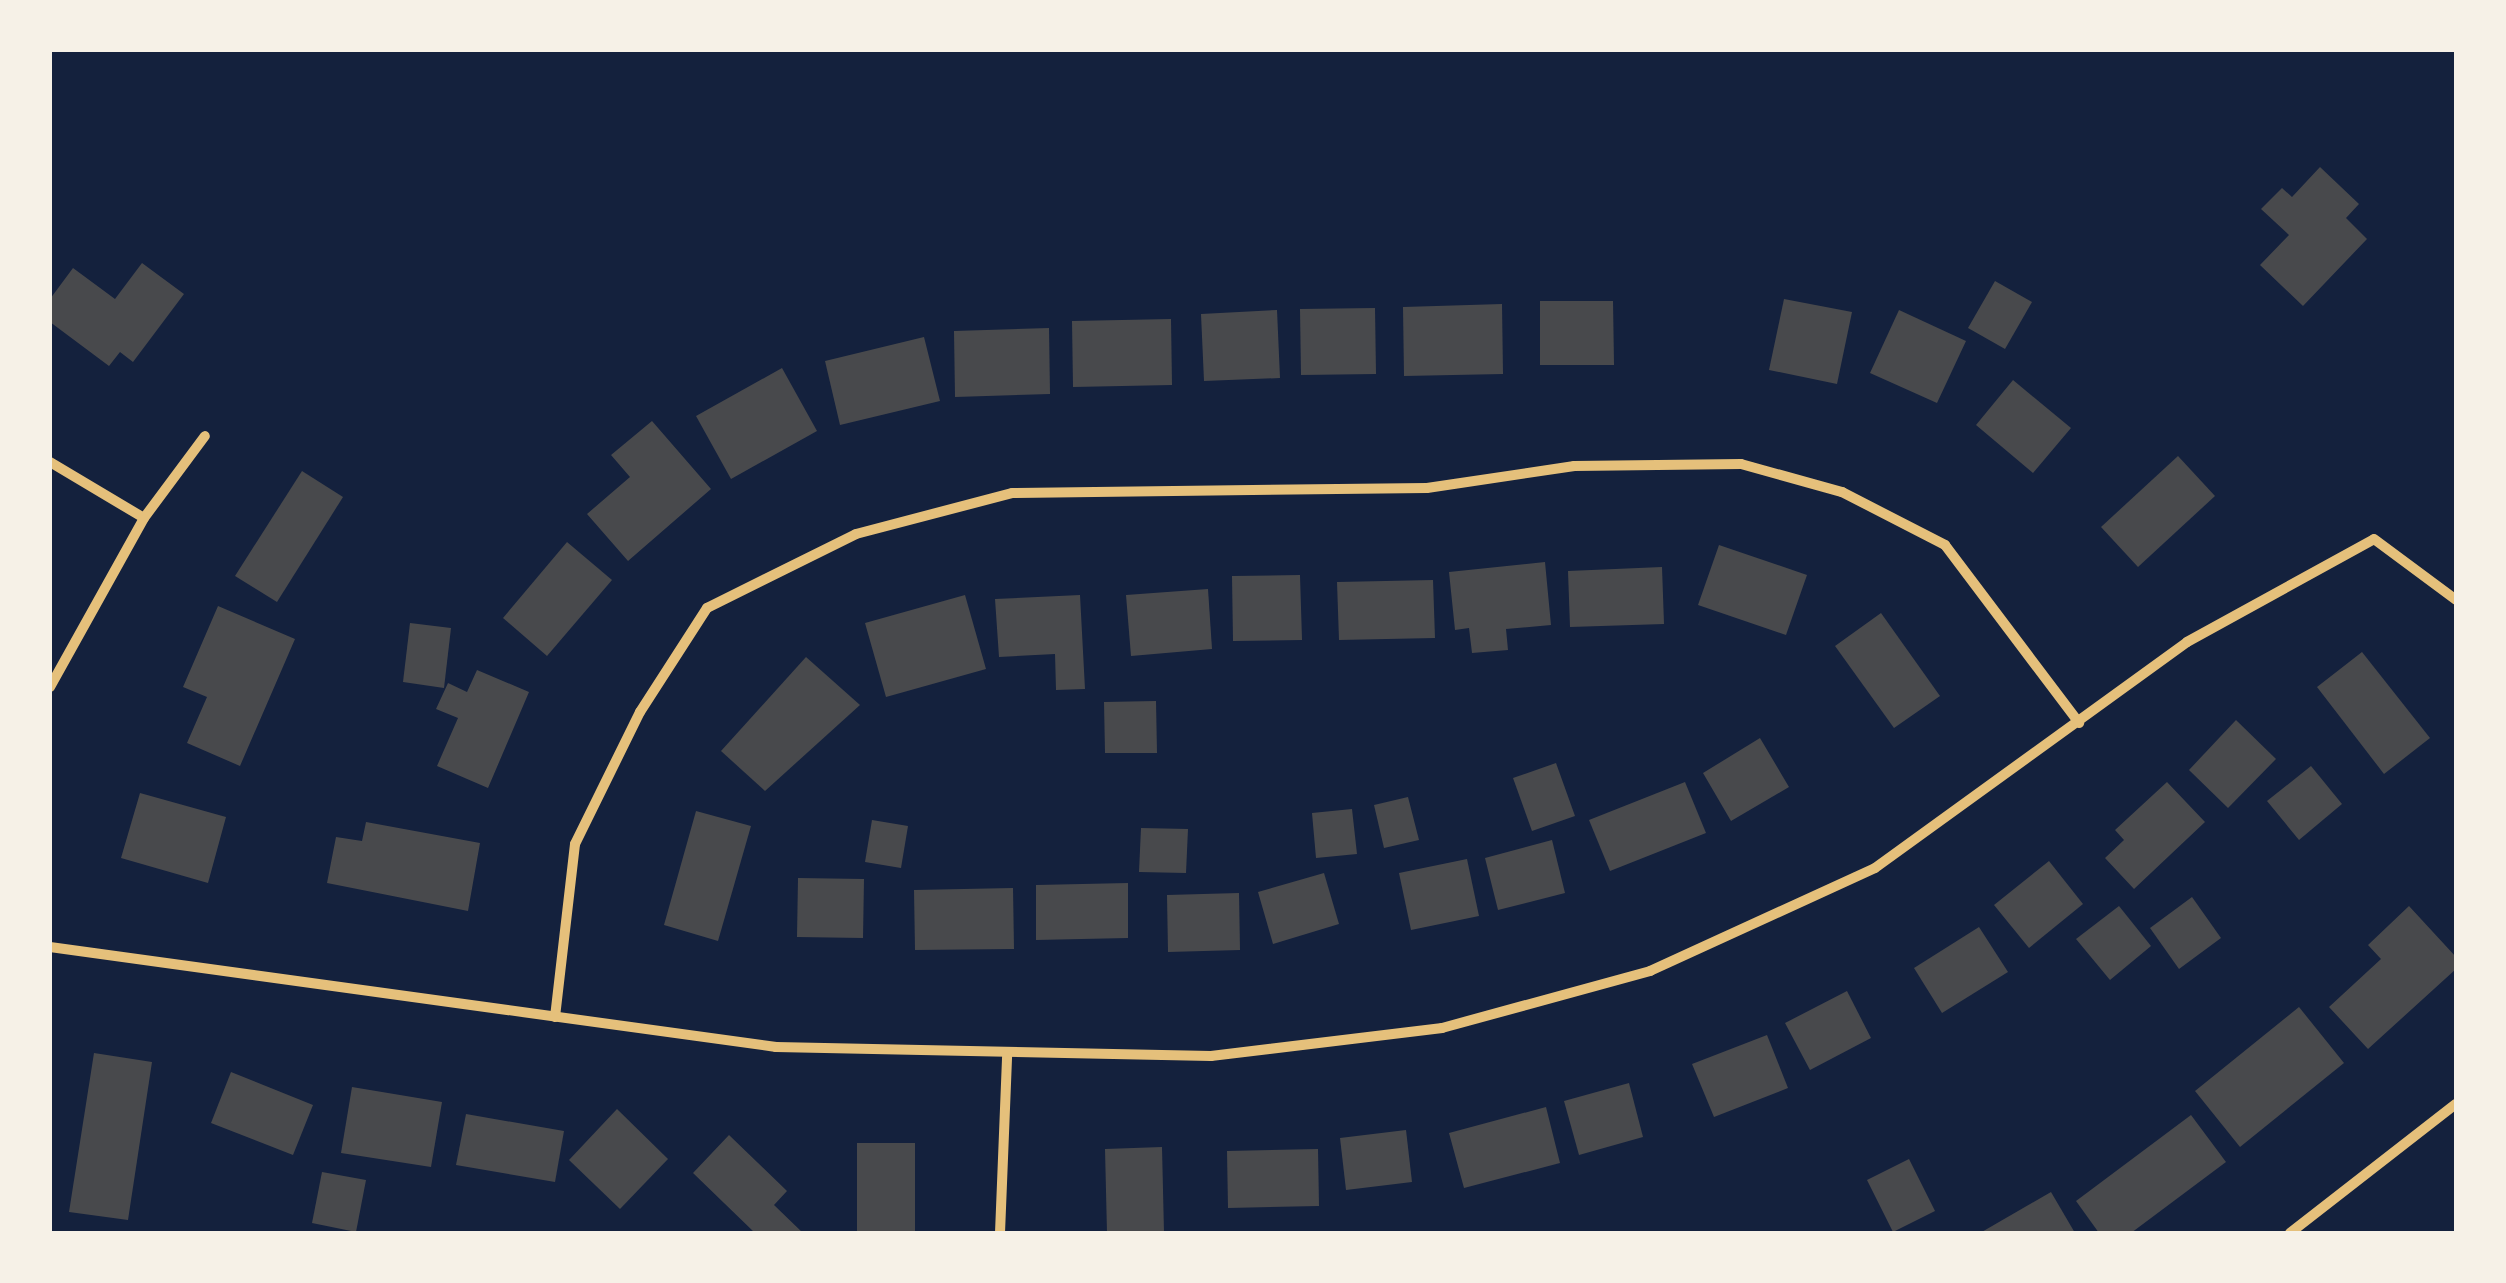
<!DOCTYPE html>
<html>
<head>
<meta charset="utf-8">
<style>
  body { margin:0 }
  #map { position:relative; width:2506px; height:1283px; overflow:hidden; background:#14213d; font-family:"Source Sans 3",sans-serif }
  div>[style] { position:absolute }
  [style*='--x'] { left:calc(var(--x)*1px); top:calc(var(--y)*1px); width:calc(var(--w)*1px); rotate:calc(var(--a)*1deg) }
  .building>* { inset:0; background:#48494c }
  .minor>* { height:10px; margin:-5px; padding:0 5px; transform-origin:5px; border-radius:5px; background:#e5c07b }
  span { translate:-50% -50%; white-space:nowrap; text-align:center; line-height:1.15; -webkit-text-stroke:8px #f6f1e7; paint-order:stroke }
  .frame { position:absolute; inset:0; border:52px solid #f6f1e7; pointer-events:none }
</style>
</head>
<body>
<div id="map">
  <div class="building">
    <i style="clip-path:polygon(2320px 167px,2359px 204px,2346px 218px,2367px 239px,2303px 306px,2260px 265px,2289px 235px,2261px 209px,2282px 188px,2292px 197px)"></i>
    <i style="clip-path:polygon(142px 263px,184px 294px,133px 362px,120px 352px,109px 366px,50px 322px,50px 299px,73px 268px,115px 299px)"></i>
    <i style="clip-path:polygon(1995px 281px,2032px 302px,2005px 349px,1968px 328px)"></i>
    <i style="clip-path:polygon(1784px 299px,1852px 312px,1837px 384px,1769px 370px)"></i>
    <i style="clip-path:polygon(1540px 301px,1613px 301px,1614px 365px,1540px 365px)"></i>
    <i style="clip-path:polygon(1502px 304px,1503px 374px,1404px 376px,1403px 307px)"></i>
    <i style="clip-path:polygon(1375px 308px,1376px 374px,1301px 375px,1300px 309px)"></i>
    <i style="clip-path:polygon(1277px 310px,1280px 378px,1204px 381px,1201px 314px)"></i>
    <i style="clip-path:polygon(1899px 310px,1966px 341px,1937px 403px,1870px 373px)"></i>
    <i style="clip-path:polygon(1171px 319px,1172px 385px,1073px 387px,1072px 321px)"></i>
    <i style="clip-path:polygon(1049px 328px,1050px 394px,955px 397px,954px 331px)"></i>
    <i style="clip-path:polygon(924px 337px,940px 401px,840px 425px,825px 361px)"></i>
    <i style="clip-path:polygon(782px 368px,817px 431px,731px 479px,696px 416px)"></i>
    <i style="clip-path:polygon(2013px 380px,2071px 428px,2033px 473px,1976px 425px)"></i>
    <i style="clip-path:polygon(652px 421px,711px 489px,628px 561px,587px 514px,630px 477px,611px 455px)"></i>
    <i style="clip-path:polygon(2178px 456px,2215px 496px,2138px 567px,2101px 527px)"></i>
    <i style="clip-path:polygon(302px 471px,343px 497px,277px 602px,235px 576px)"></i>
    <i style="clip-path:polygon(567px 542px,612px 580px,547px 656px,503px 618px)"></i>
    <i style="clip-path:polygon(1719px 545px,1807px 575px,1786px 635px,1698px 605px)"></i>
    <i style="clip-path:polygon(1545px 562px,1551px 625px,1506px 629px,1508px 650px,1472px 653px,1469px 628px,1455px 630px,1449px 572px)"></i>
    <i style="clip-path:polygon(1662px 567px,1664px 624px,1570px 627px,1568px 571px)"></i>
    <i style="clip-path:polygon(1300px 575px,1302px 640px,1233px 641px,1232px 576px)"></i>
    <i style="clip-path:polygon(1433px 580px,1435px 638px,1339px 640px,1337px 582px)"></i>
    <i style="clip-path:polygon(1208px 589px,1212px 649px,1131px 656px,1126px 595px)"></i>
    <i style="clip-path:polygon(965px 595px,986px 669px,886px 697px,865px 623px)"></i>
    <i style="clip-path:polygon(1080px 595px,1085px 689px,1056px 690px,1055px 654px,999px 657px,995px 599px)"></i>
    <i style="clip-path:polygon(218px 606px,295px 639px,240px 766px,187px 743px,207px 697px,183px 687px)"></i>
    <i style="clip-path:polygon(1881px 613px,1940px 696px,1894px 728px,1835px 646px)"></i>
    <i style="clip-path:polygon(410px 623px,451px 628px,444px 688px,403px 682px)"></i>
    <i style="clip-path:polygon(2362px 652px,2430px 738px,2384px 774px,2317px 687px)"></i>
    <i style="clip-path:polygon(806px 657px,860px 705px,765px 791px,721px 751px)"></i>
    <i style="clip-path:polygon(477px 670px,529px 692px,488px 788px,437px 766px,458px 718px,436px 709px,448px 683px,467px 692px)"></i>
    <i style="clip-path:polygon(1156px 701px,1157px 753px,1105px 753px,1104px 702px)"></i>
    <i style="clip-path:polygon(2236px 720px,2276px 759px,2228px 808px,2189px 770px)"></i>
    <i style="clip-path:polygon(1760px 738px,1789px 787px,1731px 821px,1703px 773px)"></i>
    <i style="clip-path:polygon(1556px 763px,1575px 816px,1532px 831px,1513px 778px)"></i>
    <i style="clip-path:polygon(2311px 766px,2342px 804px,2299px 840px,2267px 801px)"></i>
    <i style="clip-path:polygon(1685px 782px,1706px 833px,1610px 871px,1589px 820px)"></i>
    <i style="clip-path:polygon(2167px 782px,2205px 822px,2134px 889px,2105px 858px,2124px 840px,2115px 830px)"></i>
    <i style="clip-path:polygon(140px 793px,226px 817px,208px 883px,121px 858px)"></i>
    <i style="clip-path:polygon(1408px 797px,1419px 840px,1384px 848px,1374px 805px)"></i>
    <i style="clip-path:polygon(1352px 809px,1357px 854px,1316px 858px,1312px 813px)"></i>
    <i style="clip-path:polygon(696px 811px,751px 826px,718px 941px,664px 925px)"></i>
    <i style="clip-path:polygon(872px 820px,908px 826px,901px 868px,865px 862px)"></i>
    <i style="clip-path:polygon(366px 822px,480px 843px,468px 911px,327px 883px,336px 837px,362px 841px)"></i>
    <i style="clip-path:polygon(1141px 828px,1188px 829px,1186px 873px,1139px 872px)"></i>
    <i style="clip-path:polygon(1552px 840px,1565px 893px,1498px 910px,1485px 858px)"></i>
    <i style="clip-path:polygon(1467px 859px,1479px 916px,1411px 930px,1399px 873px)"></i>
    <i style="clip-path:polygon(2049px 861px,2083px 904px,2029px 948px,1994px 905px)"></i>
    <i style="clip-path:polygon(1324px 873px,1339px 924px,1273px 944px,1258px 892px)"></i>
    <i style="clip-path:polygon(798px 878px,864px 879px,863px 938px,797px 937px)"></i>
    <i style="clip-path:polygon(1128px 883px,1128px 938px,1036px 940px,1036px 885px)"></i>
    <i style="clip-path:polygon(1013px 888px,1014px 949px,915px 950px,914px 890px)"></i>
    <i style="clip-path:polygon(1239px 893px,1240px 950px,1168px 952px,1167px 895px)"></i>
    <i style="clip-path:polygon(2192px 897px,2221px 938px,2179px 969px,2150px 928px)"></i>
    <i style="clip-path:polygon(2119px 906px,2151px 946px,2110px 980px,2076px 939px)"></i>
    <i style="clip-path:polygon(2409px 906px,2456px 957px,2456px 969px,2368px 1049px,2329px 1007px,2381px 959px,2368px 945px)"></i>
    <i style="clip-path:polygon(1979px 927px,2008px 972px,1942px 1013px,1914px 968px)"></i>
    <i style="clip-path:polygon(1847px 991px,1871px 1038px,1810px 1070px,1785px 1023px)"></i>
    <i style="clip-path:polygon(2299px 1007px,2344px 1063px,2240px 1147px,2195px 1091px)"></i>
    <i style="clip-path:polygon(1767px 1035px,1788px 1088px,1714px 1117px,1692px 1064px)"></i>
    <i style="clip-path:polygon(94px 1053px,152px 1062px,128px 1220px,69px 1212px)"></i>
    <i style="clip-path:polygon(231px 1072px,313px 1105px,293px 1155px,211px 1123px)"></i>
    <i style="clip-path:polygon(1629px 1083px,1643px 1137px,1579px 1155px,1564px 1101px)"></i>
    <i style="clip-path:polygon(352px 1087px,442px 1102px,431px 1167px,341px 1153px)"></i>
    <i style="clip-path:polygon(1546px 1107px,1560px 1163px,1464px 1188px,1449px 1133px)"></i>
    <i style="clip-path:polygon(617px 1109px,668px 1159px,620px 1209px,569px 1160px)"></i>
    <i style="clip-path:polygon(466px 1114px,564px 1131px,555px 1182px,456px 1165px)"></i>
    <i style="clip-path:polygon(2191px 1115px,2226px 1162px,2131px 1233px,2099px 1233px,2076px 1201px)"></i>
    <i style="clip-path:polygon(1406px 1130px,1412px 1182px,1346px 1190px,1340px 1138px)"></i>
    <i style="clip-path:polygon(729px 1135px,787px 1191px,774px 1205px,803px 1233px,755px 1233px,693px 1173px)"></i>
    <i style="clip-path:polygon(857px 1143px,915px 1143px,915px 1233px,857px 1233px)"></i>
    <i style="clip-path:polygon(1162px 1147px,1164px 1233px,1107px 1233px,1105px 1149px)"></i>
    <i style="clip-path:polygon(1318px 1149px,1319px 1206px,1228px 1208px,1227px 1151px)"></i>
    <i style="clip-path:polygon(1909px 1159px,1935px 1211px,1893px 1232px,1867px 1180px)"></i>
    <i style="clip-path:polygon(322px 1172px,366px 1180px,356px 1232px,312px 1223px)"></i>
    <i style="clip-path:polygon(2051px 1192px,2075px 1233px,1980px 1233px)"></i>
  </div>
  <div class="minor">
    <i style="--x:50;--y:462;--w:109;--a:30.8"></i>
    <i style="--x:50;--y:687;--w:193;--a:-60.9"></i>
    <i style="--x:144;--y:518;--w:102;--a:-53.4"></i>
    <i style="--x:50;--y:947;--w:733;--a:7.84"></i>
    <i style="--x:776;--y:1047;--w:435;--a:1.2"></i>
    <i style="--x:1211;--y:1056;--w:233;--a:-6.9"></i>
    <i style="--x:1442;--y:1028;--w:216;--a:-15.3"></i>
    <i style="--x:1650;--y:971;--w:247;--a:-24.6"></i>
    <i style="--x:1875;--y:868;--w:385;--a:-35.9"></i>
    <i style="--x:2187;--y:642;--w:213;--a:-28.8"></i>
    <i style="--x:2374;--y:539;--w:102;--a:36.6"></i>
    <i style="--x:555;--y:1017;--w:174;--a:-83.4"></i>
    <i style="--x:575;--y:844;--w:147;--a:-63.8"></i>
    <i style="--x:640;--y:712;--w:124;--a:-57.2"></i>
    <i style="--x:707;--y:608;--w:166;--a:-26.4"></i>
    <i style="--x:856;--y:534;--w:161;--a:-14.7"></i>
    <i style="--x:1012;--y:493;--w:415;--a:-0.7"></i>
    <i style="--x:1427;--y:488;--w:149;--a:-8.5"></i>
    <i style="--x:1574;--y:466;--w:167;--a:-0.7"></i>
    <i style="--x:1741;--y:464;--w:105;--a:15.5"></i>
    <i style="--x:1842;--y:492;--w:116;--a:27.2"></i>
    <i style="--x:1945;--y:545;--w:223;--a:53"></i>
    <i style="--x:1000;--y:1233;--w:177;--a:-87.7"></i>
    <i style="--x:2290;--y:1233;--w:210;--a:-37.9"></i>
  </div>
  <div class="frame"></div>
</div>
</body>
</html>
